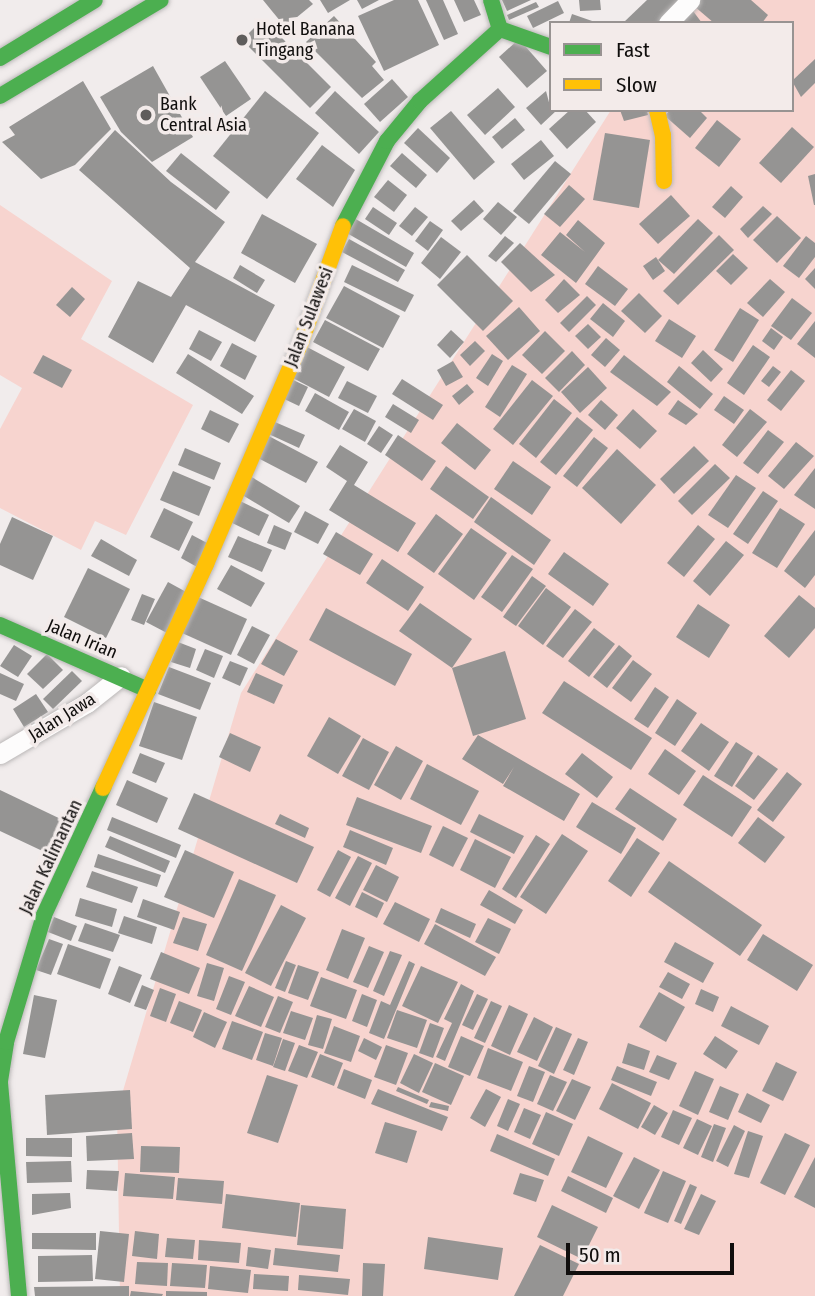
<!DOCTYPE html>
<html>
<head>
<meta charset="utf-8">
<style>
  body { margin:0 }
  #map { position:relative; width:815px; height:1296px; overflow:hidden; background:#f1ecec; font-family:"Fira Sans Condensed",sans-serif }
  div>[style] { position:absolute }
  [style*='--x'] { left:calc(var(--x)*1px); top:calc(var(--y)*1px); width:calc(var(--w)*1px); rotate:calc(var(--a)*1deg) }
  .green>* { inset:0; background:#f7d4cf }
  .building>* { inset:0; background:#959493 }
  .roads { filter:drop-shadow(0 0 2px #bab7b7) drop-shadow(0 0 2px #bab7b7) }
  .street>* { height:19px; margin:-9.5px; padding:0 9.5px; transform-origin:9.5px; border-radius:9.5px; background:#fdfcfc }
  .fast>* { height:16px; margin:-8px; padding:0 8px; transform-origin:8px; border-radius:8px; background:#4caf50 }
  .slow>* { height:16px; margin:-8px; padding:0 8px; transform-origin:8px; border-radius:8px; background:#ffc107 }
  .dots>* { width:19px; height:19px; translate:-50% -50%; box-sizing:border-box; border:4px solid #f3ebea; border-radius:50% }
  span { translate:-50% -50%; white-space:nowrap; text-align:center; line-height:1.15; -webkit-text-stroke:7px #f3ebea; paint-order:stroke }
  .poi-label { font-size:18px; color:#100e0d }
  .left { translate:0 -50%; text-align:left }
  .street-label { font-size:18px; color:#100e0d }
  .legend { position:absolute; left:549px; top:21px; width:245px; height:91px; box-sizing:border-box; background:#f3ebea; border:2px solid #989392; margin:0; padding:9px 12px; list-style:none; font-size:21px; color:#100e0d }
  .legend li { display:flex; align-items:center; gap:14px; height:35px }
  .legend b { width:35px; border:2px solid #989392 }
  .scale { position:absolute; left:566px; top:1243px; width:168px; height:32px; box-sizing:border-box; border:4px solid #100e0d; border-top:0; padding-left:9px; font-size:21px; line-height:24px; white-space:nowrap; color:#100e0d; -webkit-text-stroke:5px #f3ebea; paint-order:stroke }
</style>
</head>
<body>
<div id="map">
  <div class="green">
    <i style="clip-path:polygon(693px 0,815px 0,815px 1296px,120px 1296px,117px 1111px,241px 693px,611px 110px,792px 110px,792px 23px,668px 23px)"></i>
    <i style="clip-path:polygon(0 205px,112px 281px,81px 339px,193px 405px,126px 535px,95px 521px,81px 550px,0 508px,0 429px,22px 388px,0 375px)"></i>
  </div>
  <div class="building">
    <i style="clip-path:polygon(263px 0,309px 0,313px 4px,285px 27px)"></i>
    <i style="clip-path:polygon(320px 0,350px 0,328px 13px)"></i>
    <i style="clip-path:polygon(357px 0,379px 0,362px 9px)"></i>
    <i style="clip-path:polygon(394px 0,418px 0,439px 45px,384px 71px,358px 16px)"></i>
    <i style="clip-path:polygon(426px 0,443px 0,458px 34px,444px 40px)"></i>
    <i style="clip-path:polygon(454px 0,474px 0,481px 15px,464px 22px)"></i>
    <i style="clip-path:polygon(502px 0,531px 0,507px 11px)"></i>
    <i style="clip-path:polygon(579px 0,600px 0,601px 10px,580px 11px)"></i>
    <i style="clip-path:polygon(647px 0,682px 0,658px 23px,623px 23px)"></i>
    <i style="clip-path:polygon(700px 0,751px 0,768px 15px,762px 23px,714px 23px,694px 6px)"></i>
    <i style="clip-path:polygon(558px 1px,564px 13px,533px 28px,527px 16px)"></i>
    <i style="clip-path:polygon(536px 2px,539px 7px,509px 20px,507px 15px)"></i>
    <i style="clip-path:polygon(693px 11px,702px 23px,678px 23px)"></i>
    <i style="clip-path:polygon(572px 14px,595px 22px,595px 23px,569px 23px)"></i>
    <i style="clip-path:polygon(334px 16px,376px 62px,372px 66px,384px 80px,362px 98px,306px 42px)"></i>
    <i style="clip-path:polygon(263px 19px,331px 87px,310px 108px,242px 40px)"></i>
    <i style="clip-path:polygon(519px 39px,547px 71px,527px 88px,499px 57px)"></i>
    <i style="clip-path:polygon(815px 59px,815px 83px,801px 97px,792px 81px)"></i>
    <i style="clip-path:polygon(225px 61px,251px 99px,226px 116px,200px 77px)"></i>
    <i style="clip-path:polygon(153px 66px,193px 137px,152px 162px,121px 132px,100px 97px)"></i>
    <i style="clip-path:polygon(392px 79px,408px 97px,380px 122px,364px 104px)"></i>
    <i style="clip-path:polygon(83px 81px,111px 129px,75px 165px,41px 179px,2px 142px,15px 135px,9px 127px)"></i>
    <i style="clip-path:polygon(498px 88px,515px 107px,485px 135px,467px 115px)"></i>
    <i style="clip-path:polygon(265px 91px,319px 133px,267px 199px,213px 156px)"></i>
    <i style="clip-path:polygon(335px 91px,379px 132px,359px 154px,315px 113px)"></i>
    <i style="clip-path:polygon(546px 91px,551px 110px,557px 110px,541px 125px,526px 108px)"></i>
    <i style="clip-path:polygon(570px 110px,585px 110px,596px 122px,567px 149px,549px 129px)"></i>
    <i style="clip-path:polygon(620px 110px,647px 110px,648px 115px,624px 121px)"></i>
    <i style="clip-path:polygon(670px 110px,699px 110px,707px 118px,690px 138px,665px 116px)"></i>
    <i style="clip-path:polygon(451px 111px,495px 162px,474px 180px,430px 128px)"></i>
    <i style="clip-path:polygon(515px 118px,525px 130px,502px 149px,492px 137px)"></i>
    <i style="clip-path:polygon(717px 120px,741px 139px,719px 167px,695px 148px)"></i>
    <i style="clip-path:polygon(792px 127px,814px 147px,781px 183px,759px 163px)"></i>
    <i style="clip-path:polygon(418px 128px,450px 158px,437px 173px,404px 143px)"></i>
    <i style="clip-path:polygon(115px 130px,171px 182px,225px 222px,195px 262px,275px 305px,255px 342px,186px 305px,153px 363px,108px 337px,138px 281px,171px 297px,190px 268px,79px 170px)"></i>
    <i style="clip-path:polygon(605px 133px,650px 140px,639px 208px,593px 200px)"></i>
    <i style="clip-path:polygon(541px 140px,554px 156px,524px 180px,511px 164px)"></i>
    <i style="clip-path:polygon(322px 145px,355px 170px,333px 207px,296px 179px)"></i>
    <i style="clip-path:polygon(181px 153px,230px 192px,216px 210px,166px 171px)"></i>
    <i style="clip-path:polygon(402px 153px,427px 175px,416px 188px,390px 166px)"></i>
    <i style="clip-path:polygon(555px 161px,571px 174px,529px 224px,513px 211px)"></i>
    <i style="clip-path:polygon(815px 174px,815px 205px,814px 205px,808px 176px)"></i>
    <i style="clip-path:polygon(388px 180px,407px 195px,394px 212px,374px 197px)"></i>
    <i style="clip-path:polygon(569px 185px,585px 199px,560px 227px,544px 214px)"></i>
    <i style="clip-path:polygon(731px 186px,743px 197px,725px 218px,712px 207px)"></i>
    <i style="clip-path:polygon(671px 195px,690px 216px,658px 244px,639px 224px)"></i>
    <i style="clip-path:polygon(474px 200px,484px 211px,461px 231px,451px 221px)"></i>
    <i style="clip-path:polygon(498px 202px,517px 217px,501px 235px,483px 219px)"></i>
    <i style="clip-path:polygon(763px 206px,772px 214px,748px 238px,740px 229px)"></i>
    <i style="clip-path:polygon(373px 207px,397px 223px,389px 235px,365px 219px)"></i>
    <i style="clip-path:polygon(415px 207px,428px 217px,412px 236px,399px 226px)"></i>
    <i style="clip-path:polygon(262px 214px,317px 244px,295px 283px,241px 253px)"></i>
    <i style="clip-path:polygon(777px 216px,801px 238px,777px 263px,753px 240px)"></i>
    <i style="clip-path:polygon(354px 218px,414px 253px,406px 267px,345px 232px)"></i>
    <i style="clip-path:polygon(698px 219px,713px 233px,674px 274px,658px 260px)"></i>
    <i style="clip-path:polygon(578px 220px,605px 243px,576px 283px,541px 255px,560px 232px,585px 252px,566px 235px)"></i>
    <i style="clip-path:polygon(430px 221px,443px 230px,428px 251px,415px 241px)"></i>
    <i style="clip-path:polygon(719px 235px,734px 250px,678px 305px,663px 291px)"></i>
    <i style="clip-path:polygon(505px 236px,514px 243px,496px 262px,488px 256px)"></i>
    <i style="clip-path:polygon(806px 236px,815px 243px,815px 257px,799px 278px,783px 266px)"></i>
    <i style="clip-path:polygon(441px 237px,461px 252px,440px 279px,421px 263px)"></i>
    <i style="clip-path:polygon(349px 239px,405px 270px,398px 282px,342px 252px)"></i>
    <i style="clip-path:polygon(520px 243px,555px 275px,531px 292px,501px 262px)"></i>
    <i style="clip-path:polygon(733px 254px,748px 268px,731px 285px,716px 271px)"></i>
    <i style="clip-path:polygon(467px 255px,513px 301px,483px 331px,437px 285px)"></i>
    <i style="clip-path:polygon(656px 257px,665px 271px,653px 280px,643px 266px)"></i>
    <i style="clip-path:polygon(240px 265px,265px 280px,257px 293px,233px 278px)"></i>
    <i style="clip-path:polygon(352px 265px,414px 295px,405px 312px,344px 282px)"></i>
    <i style="clip-path:polygon(598px 266px,628px 289px,615px 306px,585px 284px)"></i>
    <i style="clip-path:polygon(815px 268px,815px 289px,805px 279px)"></i>
    <i style="clip-path:polygon(564px 279px,580px 295px,558px 313px,545px 300px)"></i>
    <i style="clip-path:polygon(770px 279px,785px 292px,763px 317px,747px 303px)"></i>
    <i style="clip-path:polygon(344px 286px,400px 316px,383px 348px,326px 318px)"></i>
    <i style="clip-path:polygon(72px 287px,85px 299px,70px 317px,56px 305px)"></i>
    <i style="clip-path:polygon(639px 293px,662px 316px,645px 333px,621px 311px)"></i>
    <i style="clip-path:polygon(587px 296px,596px 305px,569px 332px,560px 323px)"></i>
    <i style="clip-path:polygon(792px 298px,812px 313px,791px 340px,771px 326px)"></i>
    <i style="clip-path:polygon(603px 303px,625px 321px,613px 337px,590px 319px)"></i>
    <i style="clip-path:polygon(519px 307px,540px 331px,508px 360px,486px 336px)"></i>
    <i style="clip-path:polygon(740px 308px,759px 320px,733px 362px,714px 350px)"></i>
    <i style="clip-path:polygon(669px 319px,696px 336px,682px 358px,655px 341px)"></i>
    <i style="clip-path:polygon(325px 320px,380px 349px,368px 371px,313px 342px)"></i>
    <i style="clip-path:polygon(815px 321px,815px 358px,797px 344px)"></i>
    <i style="clip-path:polygon(588px 324px,601px 337px,588px 349px,575px 336px)"></i>
    <i style="clip-path:polygon(771px 328px,783px 337px,774px 350px,762px 341px)"></i>
    <i style="clip-path:polygon(199px 330px,222px 342px,211px 361px,189px 349px)"></i>
    <i style="clip-path:polygon(451px 330px,464px 342px,450px 358px,437px 345px)"></i>
    <i style="clip-path:polygon(545px 331px,565px 351px,542px 374px,522px 355px)"></i>
    <i style="clip-path:polygon(606px 338px,620px 350px,605px 367px,591px 355px)"></i>
    <i style="clip-path:polygon(475px 341px,485px 351px,470px 366px,460px 355px)"></i>
    <i style="clip-path:polygon(232px 343px,257px 356px,245px 380px,220px 366px)"></i>
    <i style="clip-path:polygon(753px 345px,770px 357px,744px 395px,727px 383px)"></i>
    <i style="clip-path:polygon(307px 347px,345px 367px,329px 397px,291px 377px)"></i>
    <i style="clip-path:polygon(703px 350px,723px 369px,711px 382px,691px 363px)"></i>
    <i style="clip-path:polygon(572px 351px,585px 365px,559px 392px,545px 378px)"></i>
    <i style="clip-path:polygon(188px 354px,254px 396px,242px 414px,176px 373px)"></i>
    <i style="clip-path:polygon(492px 354px,503px 361px,488px 386px,476px 378px)"></i>
    <i style="clip-path:polygon(43px 355px,72px 370px,62px 388px,33px 373px)"></i>
    <i style="clip-path:polygon(624px 355px,671px 392px,657px 406px,610px 372px)"></i>
    <i style="clip-path:polygon(453px 361px,463px 377px,446px 386px,437px 370px)"></i>
    <i style="clip-path:polygon(512px 365px,527px 374px,500px 417px,485px 407px)"></i>
    <i style="clip-path:polygon(679px 366px,713px 394px,700px 409px,667px 382px)"></i>
    <i style="clip-path:polygon(773px 366px,781px 372px,769px 387px,761px 381px)"></i>
    <i style="clip-path:polygon(588px 367px,607px 388px,580px 413px,561px 392px)"></i>
    <i style="clip-path:polygon(791px 370px,805px 381px,781px 411px,767px 400px)"></i>
    <i style="clip-path:polygon(289px 378px,308px 387px,299px 406px,280px 397px)"></i>
    <i style="clip-path:polygon(402px 379px,443px 405px,433px 420px,392px 394px)"></i>
    <i style="clip-path:polygon(532px 380px,553px 396px,513px 445px,493px 429px)"></i>
    <i style="clip-path:polygon(347px 381px,377px 396px,368px 413px,338px 398px)"></i>
    <i style="clip-path:polygon(467px 384px,474px 392px,459px 405px,452px 396px)"></i>
    <i style="clip-path:polygon(315px 393px,349px 412px,339px 430px,305px 411px)"></i>
    <i style="clip-path:polygon(724px 396px,744px 410px,734px 424px,714px 410px)"></i>
    <i style="clip-path:polygon(554px 399px,572px 413px,536px 458px,519px 444px)"></i>
    <i style="clip-path:polygon(601px 400px,618px 415px,605px 430px,588px 415px)"></i>
    <i style="clip-path:polygon(678px 400px,698px 414px,686px 425px,668px 414px)"></i>
    <i style="clip-path:polygon(393px 404px,419px 420px,411px 433px,385px 417px)"></i>
    <i style="clip-path:polygon(354px 409px,376px 421px,365px 442px,342px 429px)"></i>
    <i style="clip-path:polygon(633px 409px,657px 431px,640px 449px,616px 428px)"></i>
    <i style="clip-path:polygon(750px 409px,767px 422px,737px 457px,722px 445px)"></i>
    <i style="clip-path:polygon(210px 410px,239px 424px,229px 443px,201px 429px)"></i>
    <i style="clip-path:polygon(577px 417px,593px 430px,556px 475px,540px 462px)"></i>
    <i style="clip-path:polygon(268px 419px,305px 435px,299px 448px,262px 431px)"></i>
    <i style="clip-path:polygon(457px 423px,491px 450px,475px 470px,441px 443px)"></i>
    <i style="clip-path:polygon(379px 426px,393px 435px,381px 453px,367px 444px)"></i>
    <i style="clip-path:polygon(768px 430px,784px 442px,758px 474px,743px 463px)"></i>
    <i style="clip-path:polygon(263px 433px,318px 462px,306px 483px,252px 455px)"></i>
    <i style="clip-path:polygon(398px 435px,436px 461px,422px 481px,385px 455px)"></i>
    <i style="clip-path:polygon(594px 437px,608px 448px,577px 487px,563px 476px)"></i>
    <i style="clip-path:polygon(796px 442px,814px 456px,784px 489px,768px 476px)"></i>
    <i style="clip-path:polygon(340px 445px,368px 462px,354px 485px,416px 523px,398px 552px,329px 510px,347px 481px,326px 467px)"></i>
    <i style="clip-path:polygon(694px 446px,709px 461px,674px 494px,660px 479px)"></i>
    <i style="clip-path:polygon(185px 448px,221px 463px,214px 480px,178px 465px)"></i>
    <i style="clip-path:polygon(617px 449px,656px 485px,621px 524px,582px 488px)"></i>
    <i style="clip-path:polygon(513px 461px,551px 487px,532px 515px,494px 489px)"></i>
    <i style="clip-path:polygon(715px 464px,730px 478px,692px 515px,678px 501px)"></i>
    <i style="clip-path:polygon(446px 466px,489px 497px,473px 519px,430px 489px)"></i>
    <i style="clip-path:polygon(815px 468px,815px 509px,794px 495px)"></i>
    <i style="clip-path:polygon(173px 471px,211px 487px,199px 516px,160px 500px)"></i>
    <i style="clip-path:polygon(736px 475px,756px 488px,728px 528px,708px 515px)"></i>
    <i style="clip-path:polygon(250px 476px,300px 506px,289px 523px,239px 493px)"></i>
    <i style="clip-path:polygon(763px 491px,778px 501px,748px 544px,733px 534px)"></i>
    <i style="clip-path:polygon(491px 497px,551px 540px,534px 565px,474px 522px)"></i>
    <i style="clip-path:polygon(238px 500px,269px 515px,259px 536px,228px 521px)"></i>
    <i style="clip-path:polygon(164px 508px,193px 522px,179px 551px,150px 537px)"></i>
    <i style="clip-path:polygon(780px 508px,805px 524px,777px 568px,752px 553px)"></i>
    <i style="clip-path:polygon(305px 511px,329px 524px,318px 544px,294px 532px)"></i>
    <i style="clip-path:polygon(436px 514px,463px 534px,434px 573px,407px 554px)"></i>
    <i style="clip-path:polygon(12px 517px,53px 536px,33px 580px,0 565px,0 544px)"></i>
    <i style="clip-path:polygon(274px 525px,292px 533px,285px 550px,267px 543px)"></i>
    <i style="clip-path:polygon(698px 525px,715px 539px,684px 577px,667px 563px)"></i>
    <i style="clip-path:polygon(471px 528px,507px 553px,474px 600px,438px 574px)"></i>
    <i style="clip-path:polygon(815px 530px,815px 575px,805px 588px,784px 571px)"></i>
    <i style="clip-path:polygon(336px 532px,373px 554px,360px 575px,323px 554px)"></i>
    <i style="clip-path:polygon(192px 535px,209px 544px,197px 567px,181px 558px)"></i>
    <i style="clip-path:polygon(238px 536px,272px 550px,262px 572px,228px 557px)"></i>
    <i style="clip-path:polygon(101px 539px,137px 560px,129px 576px,91px 556px)"></i>
    <i style="clip-path:polygon(726px 541px,744px 555px,710px 596px,693px 581px)"></i>
    <i style="clip-path:polygon(564px 552px,609px 584px,593px 606px,548px 574px)"></i>
    <i style="clip-path:polygon(512px 555px,533px 569px,502px 612px,481px 597px)"></i>
    <i style="clip-path:polygon(382px 559px,424px 587px,408px 611px,366px 583px)"></i>
    <i style="clip-path:polygon(231px 565px,265px 583px,251px 607px,217px 589px)"></i>
    <i style="clip-path:polygon(88px 568px,130px 589px,106px 638px,64px 617px)"></i>
    <i style="clip-path:polygon(532px 576px,546px 586px,516px 626px,503px 617px)"></i>
    <i style="clip-path:polygon(168px 582px,188px 593px,167px 633px,146px 622px)"></i>
    <i style="clip-path:polygon(546px 588px,571px 607px,543px 645px,518px 626px)"></i>
    <i style="clip-path:polygon(142px 594px,155px 599px,144px 625px,131px 620px)"></i>
    <i style="clip-path:polygon(799px 595px,815px 608px,815px 628px,789px 658px,764px 636px)"></i>
    <i style="clip-path:polygon(198px 597px,247px 619px,231px 655px,182px 633px)"></i>
    <i style="clip-path:polygon(420px 603px,472px 639px,452px 668px,399px 631px)"></i>
    <i style="clip-path:polygon(698px 604px,730px 625px,709px 658px,676px 637px)"></i>
    <i style="clip-path:polygon(326px 608px,412px 654px,395px 686px,309px 640px)"></i>
    <i style="clip-path:polygon(575px 609px,592px 622px,563px 658px,546px 646px)"></i>
    <i style="clip-path:polygon(252px 626px,270px 635px,254px 664px,237px 655px)"></i>
    <i style="clip-path:polygon(594px 628px,615px 644px,589px 677px,568px 661px)"></i>
    <i style="clip-path:polygon(276px 639px,298px 651px,284px 676px,261px 664px)"></i>
    <i style="clip-path:polygon(178px 642px,196px 649px,190px 668px,171px 662px)"></i>
    <i style="clip-path:polygon(14px 645px,32px 656px,18px 677px,0 666px)"></i>
    <i style="clip-path:polygon(619px 645px,632px 656px,607px 688px,593px 677px)"></i>
    <i style="clip-path:polygon(205px 649px,223px 656px,214px 678px,196px 670px)"></i>
    <i style="clip-path:polygon(505px 651px,526px 719px,473px 736px,452px 668px)"></i>
    <i style="clip-path:polygon(47px 654px,63px 670px,43px 689px,27px 674px)"></i>
    <i style="clip-path:polygon(633px 660px,652px 674px,631px 702px,612px 688px)"></i>
    <i style="clip-path:polygon(230px 661px,248px 668px,240px 686px,222px 678px)"></i>
    <i style="clip-path:polygon(169px 667px,211px 683px,200px 710px,158px 694px)"></i>
    <i style="clip-path:polygon(72px 671px,82px 681px,53px 709px,43px 699px)"></i>
    <i style="clip-path:polygon(0 673px,24px 684px,16px 701px,0 694px)"></i>
    <i style="clip-path:polygon(256px 673px,283px 685px,274px 704px,247px 692px)"></i>
    <i style="clip-path:polygon(564px 681px,652px 738px,631px 770px,542px 713px)"></i>
    <i style="clip-path:polygon(655px 687px,669px 697px,648px 728px,634px 719px)"></i>
    <i style="clip-path:polygon(36px 694px,48px 712px,24px 727px,13px 709px)"></i>
    <i style="clip-path:polygon(677px 699px,697px 713px,675px 746px,655px 733px)"></i>
    <i style="clip-path:polygon(154px 702px,197px 717px,182px 760px,139px 746px)"></i>
    <i style="clip-path:polygon(329px 717px,361px 736px,338px 774px,307px 756px)"></i>
    <i style="clip-path:polygon(701px 723px,729px 742px,709px 771px,681px 751px)"></i>
    <i style="clip-path:polygon(230px 733px,261px 747px,250px 772px,219px 757px)"></i>
    <i style="clip-path:polygon(478px 735px,580px 794px,564px 821px,503px 786px,514px 767px,503px 784px,462px 759px)"></i>
    <i style="clip-path:polygon(363px 738px,389px 752px,369px 790px,342px 776px)"></i>
    <i style="clip-path:polygon(736px 742px,753px 753px,732px 787px,714px 776px)"></i>
    <i style="clip-path:polygon(396px 746px,423px 761px,401px 800px,374px 785px)"></i>
    <i style="clip-path:polygon(665px 749px,696px 771px,679px 795px,648px 774px)"></i>
    <i style="clip-path:polygon(140px 753px,165px 763px,156px 783px,132px 773px)"></i>
    <i style="clip-path:polygon(582px 753px,613px 777px,597px 798px,565px 774px)"></i>
    <i style="clip-path:polygon(758px 755px,778px 769px,754px 800px,735px 786px)"></i>
    <i style="clip-path:polygon(427px 764px,479px 791px,461px 825px,410px 799px)"></i>
    <i style="clip-path:polygon(787px 772px,802px 784px,773px 822px,757px 810px)"></i>
    <i style="clip-path:polygon(703px 775px,752px 807px,732px 837px,683px 805px)"></i>
    <i style="clip-path:polygon(127px 780px,168px 798px,157px 823px,116px 805px)"></i>
    <i style="clip-path:polygon(630px 788px,677px 819px,663px 841px,615px 809px)"></i>
    <i style="clip-path:polygon(0 790px,67px 822px,51px 855px,0 831px)"></i>
    <i style="clip-path:polygon(194px 793px,314px 847px,297px 883px,178px 829px)"></i>
    <i style="clip-path:polygon(357px 797px,432px 826px,421px 853px,346px 825px)"></i>
    <i style="clip-path:polygon(592px 802px,636px 828px,621px 854px,576px 827px)"></i>
    <i style="clip-path:polygon(280px 814px,309px 828px,305px 838px,275px 824px)"></i>
    <i style="clip-path:polygon(479px 814px,524px 836px,514px 854px,470px 832px)"></i>
    <i style="clip-path:polygon(112px 817px,181px 845px,176px 858px,107px 830px)"></i>
    <i style="clip-path:polygon(758px 817px,785px 837px,765px 863px,738px 843px)"></i>
    <i style="clip-path:polygon(443px 826px,468px 838px,453px 867px,429px 855px)"></i>
    <i style="clip-path:polygon(350px 830px,393px 848px,386px 865px,343px 847px)"></i>
    <i style="clip-path:polygon(562px 834px,588px 851px,546px 914px,520px 897px)"></i>
    <i style="clip-path:polygon(536px 835px,550px 844px,516px 898px,502px 889px)"></i>
    <i style="clip-path:polygon(110px 836px,170px 861px,165px 873px,105px 847px)"></i>
    <i style="clip-path:polygon(637px 838px,660px 853px,631px 897px,608px 881px)"></i>
    <i style="clip-path:polygon(475px 839px,511px 857px,495px 888px,460px 870px)"></i>
    <i style="clip-path:polygon(185px 850px,234px 872px,214px 918px,164px 897px)"></i>
    <i style="clip-path:polygon(338px 850px,351px 857px,330px 897px,317px 890px)"></i>
    <i style="clip-path:polygon(98px 854px,161px 875px,157px 887px,94px 867px)"></i>
    <i style="clip-path:polygon(358px 856px,372px 863px,350px 906px,335px 898px)"></i>
    <i style="clip-path:polygon(669px 861px,762px 925px,740px 956px,648px 892px)"></i>
    <i style="clip-path:polygon(376px 865px,399px 877px,387px 902px,363px 890px)"></i>
    <i style="clip-path:polygon(92px 871px,138px 887px,132px 903px,86px 887px)"></i>
    <i style="clip-path:polygon(239px 879px,276px 895px,242px 971px,206px 955px)"></i>
    <i style="clip-path:polygon(489px 890px,523px 910px,515px 924px,480px 905px)"></i>
    <i style="clip-path:polygon(362px 892px,384px 903px,377px 918px,355px 907px)"></i>
    <i style="clip-path:polygon(80px 898px,117px 909px,112px 927px,75px 916px)"></i>
    <i style="clip-path:polygon(143px 899px,180px 912px,174px 930px,137px 917px)"></i>
    <i style="clip-path:polygon(395px 902px,430px 919px,419px 942px,383px 924px)"></i>
    <i style="clip-path:polygon(281px 905px,306px 918px,271px 986px,245px 973px)"></i>
    <i style="clip-path:polygon(441px 908px,476px 924px,470px 938px,435px 922px)"></i>
    <i style="clip-path:polygon(124px 916px,157px 927px,152px 944px,118px 933px)"></i>
    <i style="clip-path:polygon(54px 917px,77px 926px,71px 941px,48px 932px)"></i>
    <i style="clip-path:polygon(183px 917px,207px 924px,198px 951px,173px 943px)"></i>
    <i style="clip-path:polygon(488px 918px,511px 929px,499px 954px,475px 942px)"></i>
    <i style="clip-path:polygon(85px 923px,120px 935px,113px 952px,78px 941px)"></i>
    <i style="clip-path:polygon(435px 924px,496px 957px,485px 976px,424px 944px)"></i>
    <i style="clip-path:polygon(342px 929px,365px 938px,348px 979px,326px 970px)"></i>
    <i style="clip-path:polygon(763px 934px,813px 965px,797px 991px,747px 960px)"></i>
    <i style="clip-path:polygon(49px 939px,63px 944px,51px 975px,36px 970px)"></i>
    <i style="clip-path:polygon(675px 942px,714px 963px,703px 983px,664px 962px)"></i>
    <i style="clip-path:polygon(68px 944px,111px 959px,100px 989px,57px 974px)"></i>
    <i style="clip-path:polygon(369px 946px,384px 952px,368px 988px,353px 982px)"></i>
    <i style="clip-path:polygon(390px 951px,402px 955px,384px 996px,373px 991px)"></i>
    <i style="clip-path:polygon(161px 952px,200px 968px,189px 994px,150px 979px)"></i>
    <i style="clip-path:polygon(286px 961px,296px 965px,285px 992px,275px 988px)"></i>
    <i style="clip-path:polygon(409px 961px,415px 964px,384px 1039px,369px 1033px,381px 1001px,390px 1005px)"></i>
    <i style="clip-path:polygon(207px 963px,224px 968px,214px 1001px,197px 996px)"></i>
    <i style="clip-path:polygon(298px 965px,319px 972px,308px 1000px,288px 993px)"></i>
    <i style="clip-path:polygon(119px 966px,142px 975px,130px 1003px,108px 994px)"></i>
    <i style="clip-path:polygon(421px 966px,458px 982px,438px 1023px,402px 1006px)"></i>
    <i style="clip-path:polygon(668px 972px,690px 984px,682px 999px,659px 987px)"></i>
    <i style="clip-path:polygon(229px 976px,245px 982px,231px 1015px,216px 1009px)"></i>
    <i style="clip-path:polygon(321px 977px,357px 990px,346px 1019px,310px 1006px)"></i>
    <i style="clip-path:polygon(461px 984px,474px 991px,445px 1061px,436px 1057px,452px 1023px,444px 1019px)"></i>
    <i style="clip-path:polygon(142px 985px,154px 990px,146px 1010px,134px 1006px)"></i>
    <i style="clip-path:polygon(249px 986px,274px 997px,261px 1027px,235px 1016px)"></i>
    <i style="clip-path:polygon(160px 988px,176px 994px,166px 1022px,150px 1016px)"></i>
    <i style="clip-path:polygon(701px 989px,719px 997px,713px 1012px,695px 1004px)"></i>
    <i style="clip-path:polygon(659px 992px,685px 1007px,666px 1042px,639px 1027px)"></i>
    <i style="clip-path:polygon(362px 994px,377px 1000px,367px 1027px,352px 1021px)"></i>
    <i style="clip-path:polygon(477px 994px,488px 999px,473px 1030px,462px 1025px)"></i>
    <i style="clip-path:polygon(34px 995px,57px 1000px,45px 1058px,23px 1054px)"></i>
    <i style="clip-path:polygon(278px 996px,293px 1002px,280px 1033px,265px 1027px)"></i>
    <i style="clip-path:polygon(179px 1001px,202px 1010px,193px 1032px,170px 1023px)"></i>
    <i style="clip-path:polygon(491px 1001px,502px 1006px,485px 1043px,474px 1038px)"></i>
    <i style="clip-path:polygon(509px 1005px,528px 1014px,510px 1055px,491px 1046px)"></i>
    <i style="clip-path:polygon(731px 1006px,769px 1026px,759px 1045px,721px 1026px)"></i>
    <i style="clip-path:polygon(397px 1010px,427px 1020px,417px 1048px,387px 1038px)"></i>
    <i style="clip-path:polygon(291px 1011px,313px 1018px,305px 1040px,283px 1033px)"></i>
    <i style="clip-path:polygon(204px 1012px,227px 1022px,215px 1048px,193px 1037px)"></i>
    <i style="clip-path:polygon(317px 1015px,332px 1019px,323px 1049px,308px 1045px)"></i>
    <i style="clip-path:polygon(534px 1017px,553px 1027px,537px 1061px,517px 1052px)"></i>
    <i style="clip-path:polygon(232px 1021px,263px 1032px,252px 1060px,222px 1049px)"></i>
    <i style="clip-path:polygon(430px 1023px,444px 1028px,433px 1058px,419px 1053px)"></i>
    <i style="clip-path:polygon(334px 1026px,360px 1036px,351px 1062px,324px 1053px)"></i>
    <i style="clip-path:polygon(556px 1027px,572px 1034px,554px 1074px,538px 1066px)"></i>
    <i style="clip-path:polygon(265px 1033px,282px 1038px,273px 1066px,256px 1060px)"></i>
    <i style="clip-path:polygon(461px 1036px,484px 1046px,470px 1076px,448px 1067px)"></i>
    <i style="clip-path:polygon(715px 1036px,738px 1051px,726px 1069px,703px 1054px)"></i>
    <i style="clip-path:polygon(364px 1038px,382px 1047px,376px 1060px,358px 1051px)"></i>
    <i style="clip-path:polygon(578px 1038px,588px 1042px,574px 1075px,563px 1070px)"></i>
    <i style="clip-path:polygon(283px 1039px,295px 1043px,285px 1071px,273px 1067px)"></i>
    <i style="clip-path:polygon(628px 1043px,650px 1051px,644px 1070px,622px 1063px)"></i>
    <i style="clip-path:polygon(299px 1045px,318px 1052px,307px 1078px,288px 1071px)"></i>
    <i style="clip-path:polygon(386px 1045px,408px 1053px,396px 1085px,374px 1077px)"></i>
    <i style="clip-path:polygon(488px 1048px,523px 1062px,511px 1091px,477px 1078px)"></i>
    <i style="clip-path:polygon(320px 1054px,343px 1063px,334px 1086px,311px 1077px)"></i>
    <i style="clip-path:polygon(414px 1054px,433px 1063px,419px 1093px,400px 1083px)"></i>
    <i style="clip-path:polygon(657px 1055px,677px 1063px,669px 1080px,649px 1072px)"></i>
    <i style="clip-path:polygon(776px 1062px,797px 1072px,783px 1101px,762px 1091px)"></i>
    <i style="clip-path:polygon(435px 1063px,464px 1076px,451px 1105px,422px 1092px)"></i>
    <i style="clip-path:polygon(529px 1066px,545px 1072px,533px 1102px,517px 1096px)"></i>
    <i style="clip-path:polygon(617px 1066px,657px 1082px,651px 1096px,611px 1080px)"></i>
    <i style="clip-path:polygon(344px 1069px,372px 1080px,365px 1099px,337px 1088px)"></i>
    <i style="clip-path:polygon(695px 1071px,714px 1079px,698px 1115px,679px 1106px)"></i>
    <i style="clip-path:polygon(267px 1075px,298px 1085px,278px 1143px,247px 1133px)"></i>
    <i style="clip-path:polygon(550px 1075px,567px 1082px,553px 1111px,537px 1104px)"></i>
    <i style="clip-path:polygon(572px 1079px,591px 1087px,575px 1120px,556px 1111px)"></i>
    <i style="clip-path:polygon(612px 1083px,651px 1103px,638px 1129px,599px 1109px)"></i>
    <i style="clip-path:polygon(720px 1086px,739px 1094px,728px 1120px,709px 1112px)"></i>
    <i style="clip-path:polygon(398px 1087px,429px 1100px,427px 1104px,396px 1091px)"></i>
    <i style="clip-path:polygon(378px 1089px,448px 1117px,442px 1131px,371px 1104px)"></i>
    <i style="clip-path:polygon(486px 1089px,501px 1097px,485px 1127px,470px 1118px)"></i>
    <i style="clip-path:polygon(130px 1090px,132px 1129px,47px 1135px,45px 1095px)"></i>
    <i style="clip-path:polygon(747px 1093px,770px 1105px,761px 1123px,738px 1112px)"></i>
    <i style="clip-path:polygon(508px 1099px,520px 1104px,508px 1131px,497px 1126px)"></i>
    <i style="clip-path:polygon(431px 1102px,449px 1106px,448px 1111px,429px 1107px)"></i>
    <i style="clip-path:polygon(654px 1105px,668px 1113px,655px 1135px,641px 1127px)"></i>
    <i style="clip-path:polygon(524px 1108px,541px 1115px,530px 1139px,514px 1132px)"></i>
    <i style="clip-path:polygon(673px 1110px,692px 1118px,679px 1145px,661px 1137px)"></i>
    <i style="clip-path:polygon(546px 1112px,573px 1124px,559px 1156px,532px 1144px)"></i>
    <i style="clip-path:polygon(697px 1119px,712px 1126px,698px 1155px,683px 1148px)"></i>
    <i style="clip-path:polygon(385px 1122px,417px 1131px,407px 1163px,375px 1153px)"></i>
    <i style="clip-path:polygon(714px 1124px,726px 1128px,713px 1162px,701px 1157px)"></i>
    <i style="clip-path:polygon(734px 1125px,745px 1131px,728px 1167px,716px 1161px)"></i>
    <i style="clip-path:polygon(748px 1131px,763px 1136px,749px 1178px,734px 1174px)"></i>
    <i style="clip-path:polygon(132px 1133px,134px 1159px,87px 1161px,86px 1136px)"></i>
    <i style="clip-path:polygon(785px 1133px,810px 1145px,785px 1195px,760px 1183px)"></i>
    <i style="clip-path:polygon(497px 1134px,555px 1159px,548px 1176px,490px 1151px)"></i>
    <i style="clip-path:polygon(588px 1136px,623px 1153px,606px 1188px,571px 1172px)"></i>
    <i style="clip-path:polygon(26px 1138px,72px 1138px,72px 1157px,26px 1156px)"></i>
    <i style="clip-path:polygon(141px 1146px,180px 1147px,179px 1173px,140px 1172px)"></i>
    <i style="clip-path:polygon(634px 1157px,660px 1170px,639px 1209px,613px 1196px)"></i>
    <i style="clip-path:polygon(815px 1157px,815px 1208px,794px 1197px)"></i>
    <i style="clip-path:polygon(71px 1161px,72px 1182px,27px 1183px,26px 1162px)"></i>
    <i style="clip-path:polygon(87px 1170px,119px 1171px,117px 1191px,86px 1189px)"></i>
    <i style="clip-path:polygon(663px 1171px,686px 1181px,668px 1223px,644px 1213px)"></i>
    <i style="clip-path:polygon(125px 1173px,175px 1177px,173px 1199px,123px 1196px)"></i>
    <i style="clip-path:polygon(520px 1173px,544px 1180px,536px 1202px,513px 1194px)"></i>
    <i style="clip-path:polygon(568px 1176px,613px 1198px,606px 1213px,561px 1191px)"></i>
    <i style="clip-path:polygon(178px 1178px,224px 1181px,222px 1204px,176px 1200px)"></i>
    <i style="clip-path:polygon(690px 1184px,697px 1187px,681px 1224px,674px 1221px)"></i>
    <i style="clip-path:polygon(70px 1193px,71px 1208px,32px 1215px,32px 1194px)"></i>
    <i style="clip-path:polygon(226px 1194px,300px 1203px,296px 1237px,222px 1228px)"></i>
    <i style="clip-path:polygon(701px 1194px,716px 1201px,699px 1235px,684px 1229px)"></i>
    <i style="clip-path:polygon(301px 1205px,346px 1209px,343px 1249px,297px 1245px)"></i>
    <i style="clip-path:polygon(552px 1205px,598px 1227px,582px 1259px,537px 1237px)"></i>
    <i style="clip-path:polygon(100px 1231px,129px 1234px,124px 1282px,95px 1279px)"></i>
    <i style="clip-path:polygon(135px 1231px,159px 1234px,157px 1259px,132px 1256px)"></i>
    <i style="clip-path:polygon(32px 1233px,96px 1233px,96px 1250px,32px 1249px)"></i>
    <i style="clip-path:polygon(428px 1237px,503px 1248px,498px 1280px,424px 1269px)"></i>
    <i style="clip-path:polygon(167px 1238px,195px 1240px,193px 1259px,165px 1257px)"></i>
    <i style="clip-path:polygon(199px 1240px,241px 1243px,239px 1263px,198px 1260px)"></i>
    <i style="clip-path:polygon(540px 1245px,579px 1264px,563px 1296px,514px 1296px)"></i>
    <i style="clip-path:polygon(248px 1247px,271px 1250px,268px 1269px,246px 1266px)"></i>
    <i style="clip-path:polygon(275px 1248px,340px 1255px,338px 1272px,273px 1265px)"></i>
    <i style="clip-path:polygon(92px 1255px,93px 1281px,38px 1282px,38px 1256px)"></i>
    <i style="clip-path:polygon(137px 1262px,168px 1263px,167px 1286px,135px 1284px)"></i>
    <i style="clip-path:polygon(172px 1263px,207px 1265px,205px 1288px,170px 1286px)"></i>
    <i style="clip-path:polygon(363px 1263px,385px 1264px,383px 1296px,362px 1296px)"></i>
    <i style="clip-path:polygon(210px 1266px,251px 1270px,248px 1293px,208px 1289px)"></i>
    <i style="clip-path:polygon(254px 1274px,289px 1276px,288px 1291px,253px 1289px)"></i>
    <i style="clip-path:polygon(299px 1275px,350px 1279px,348px 1295px,298px 1290px)"></i>
    <i style="clip-path:polygon(129px 1286px,129px 1296px,35px 1296px,34px 1287px)"></i>
    <i style="clip-path:polygon(131px 1291px,163px 1294px,162px 1296px,130px 1296px)"></i>
    <i style="clip-path:polygon(166px 1291px,207px 1292px,207px 1296px,166px 1296px)"></i>
  </div>
  <div class="roads">
    <div class="street">
      <i style="--x:668;--y:23;--w:32;--a:-46"></i>
      <i style="--x:0;--y:754;--w:101;--a:-30.4"></i>
      <i style="--x:87;--y:703;--w:43;--a:-38.5"></i>
    </div>
    <div class="fast">
      <i style="--x:491;--y:0;--w:30;--a:73"></i>
      <i style="--x:500;--y:29;--w:54;--a:19.4"></i>
      <i style="--x:0;--y:58;--w:111;--a:-31.4"></i>
      <i style="--x:0;--y:96;--w:187;--a:-30.8"></i>
      <i style="--x:343;--y:226;--w:96;--a:-62.6"></i>
      <i style="--x:387;--y:141;--w:52;--a:-50.5"></i>
      <i style="--x:420;--y:101;--w:108;--a:-42"></i>
      <i style="--x:0;--y:625;--w:162;--a:23.7"></i>
      <i style="--x:19;--y:1296;--w:216;--a:-95.1"></i>
      <i style="--x:0;--y:1081;--w:39;--a:-81"></i>
      <i style="--x:6;--y:1042;--w:133;--a:-73.3"></i>
      <i style="--x:44;--y:915;--w:140;--a:-65.1"></i>
    </div>
    <div class="slow">
      <i style="--x:657;--y:110;--w:26;--a:77"></i>
      <i style="--x:663;--y:135;--w:46;--a:88.8"></i>
      <i style="--x:103;--y:788;--w:247;--a:-65.3"></i>
      <i style="--x:206;--y:564;--w:241;--a:-66.8"></i>
      <i style="--x:301;--y:342;--w:123;--a:-70.1"></i>
    </div>
  </div>
  <div class="dots">
    <i style="left:242px;top:40px;background:#5f5c5b"></i>
    <i style="left:146px;top:115px;background:#5f5c5b"></i>
  </div>
  <div class="poi-label">
    <span class="left" style="left:256px;top:40px">Hotel Banana<br>Tingang</span>
    <span class="left" style="left:160px;top:115px">Bank<br>Central Asia</span>
  </div>
  <div class="street-label">
    <span style="left:309px;top:317px;rotate:-69deg">Jalan Sulawesi</span>
    <span style="left:82px;top:639px;rotate:23deg">Jalan Irian</span>
    <span style="left:62px;top:717px;rotate:-32deg">Jalan Jawa</span>
    <span style="left:51px;top:857px;rotate:-65deg">Jalan Kalimantan</span>
  </div>
  <ul class="legend">
  <li><b style="height:9px;background:#4caf50"></b>Fast</li>
  <li><b style="height:9px;background:#ffc107"></b>Slow</li>
  </ul>
  <div class="scale">50 m</div>
</div>
</body>
</html>
